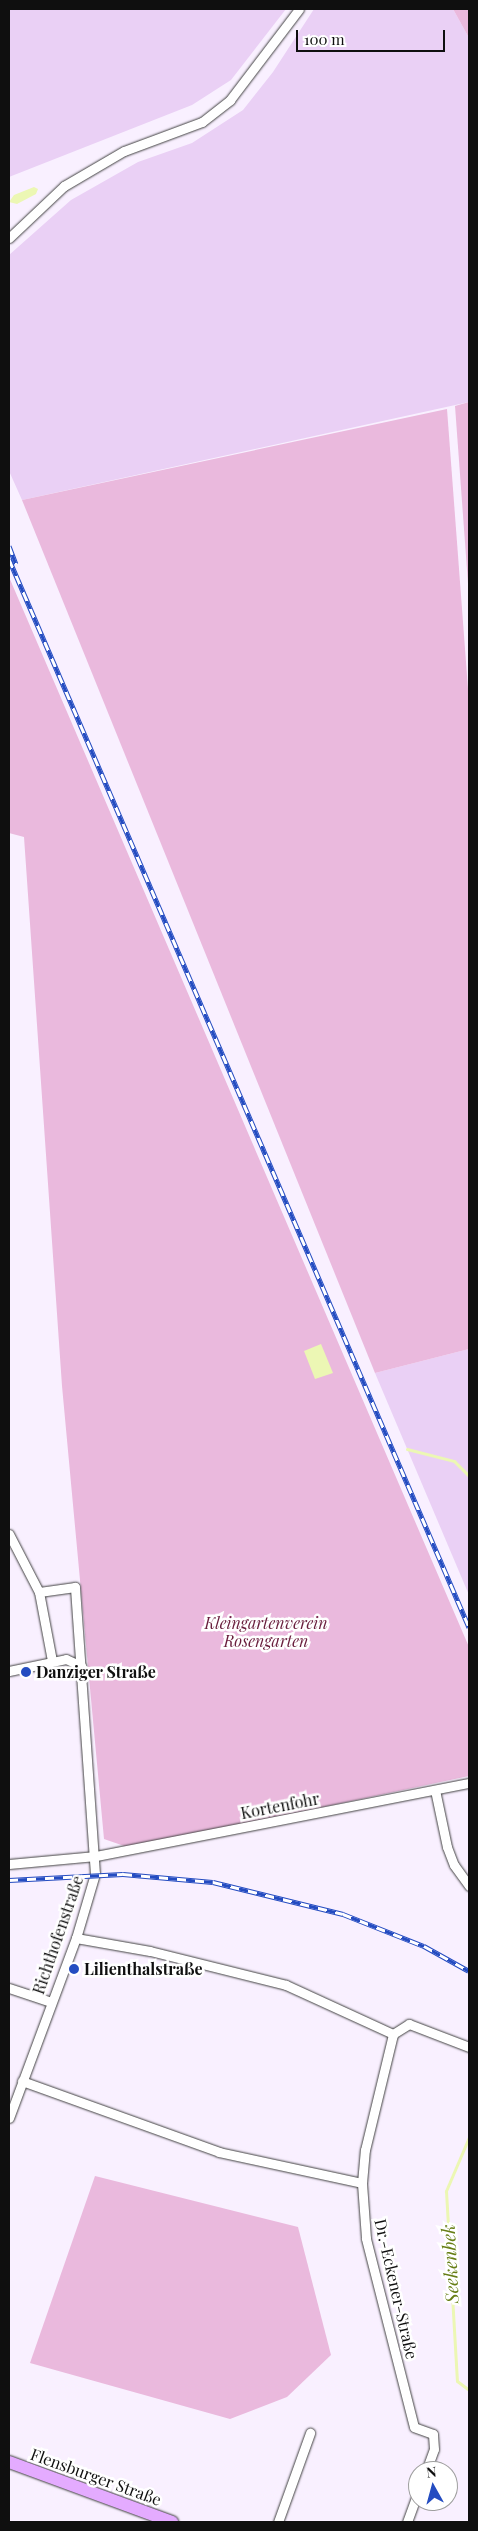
<!DOCTYPE html>
<html>
<head>
<meta charset="utf-8">
<style>
  body { margin:0 }
  #map { position:relative; width:478px; height:2531px; overflow:hidden; background:#f9f0ff; font-family:"Playfair Display",serif }
  div>[style] { position:absolute }
  [style*='--x'] { left:calc(var(--x)*1px); top:calc(var(--y)*1px); width:calc(var(--w)*1px); rotate:calc(var(--a)*1deg) }
  .farmland>* { inset:0; background:#ead0f5 }
  .green>* { inset:0; background:#eab9dd }
  .water>* { inset:0; background:#ecf7b4 }
  .stream>* { height:3px; margin:-1.5px; padding:0 1.5px; transform-origin:1.5px; border-radius:1.5px; background:#ecf7b4 }
  .roads { filter:drop-shadow(0 0 1px #424242) drop-shadow(0 0 1px #424242) }
  .minor>* { height:9px; margin:-4.5px; padding:0 4.5px; transform-origin:4.5px; border-radius:4.5px; background:#fff }
  .secondary>* { height:12px; margin:-6px; padding:0 6px; transform-origin:6px; border-radius:6px; background:#e4abff }
  .rail>* { height:5px; margin-top:-2.5px; transform-origin:0; background:repeating-linear-gradient(90deg,#fff 0 9px,#244cc1 0 18px); box-sizing:border-box; border-block:1px solid #244cc1 }
  .dots>* { width:14px; height:14px; translate:-50% -50%; box-sizing:border-box; border:2px solid #fff; border-radius:50% }
  span { translate:-50% -50%; white-space:nowrap; text-align:center; line-height:1.15; -webkit-text-stroke:5px #fff; paint-order:stroke }
  .park-label { font-size:16px; color:#681d3c; font-style:italic }
  .poi-label { font-size:16px; color:#0f0f0f; font-weight:700 }
  .left { translate:0 -50%; text-align:left }
  .street-label { font-size:16px; color:#0f0f0f }
  .water-label { font-size:18px; color:#667e15; font-style:italic }
  .frame { position:absolute; inset:0; border:10px solid #0f0f0f; pointer-events:none }
  .north { position:absolute; left:408px; top:2461px; width:50px; height:50px; box-sizing:border-box; background:#fff; border:1px solid #9f9f9f; border-radius:50%; rotate:353deg; font-size:14px; font-weight:700; line-height:20px; text-align:center; color:#0f0f0f }
  .north::after { content:''; display:block; margin:auto; width:18px; height:22px; background:#244cc1; clip-path:polygon(50% 0,100% 100%,50% 72%,0 100%) }
  .scale { position:absolute; left:296px; top:30px; width:149px; height:22px; box-sizing:border-box; border:2px solid #0f0f0f; border-top:0; padding-left:6px; font-size:15px; line-height:18px; white-space:nowrap; color:#0f0f0f; -webkit-text-stroke:4px #fff; paint-order:stroke }
</style>
</head>
<body>
<div id="map">
  <div class="farmland">
    <i style="clip-path:polygon(9px 9px,286px 9px,231px 80px,192px 105px,9px 177px)"></i>
    <i style="clip-path:polygon(314px 9px,453px 9px,469px 38px,469px 402px,22px 500px,9px 471px,9px 255px,71px 200px,138px 162px,192px 143px,243px 110px,273px 72px)"></i>
    <i style="clip-path:polygon(469px 1349px,469px 1595px,375px 1373px)"></i>
  </div>
  <div class="green">
    <i style="clip-path:polygon(453px 9px,469px 9px,469px 38px)"></i>
    <i style="clip-path:polygon(469px 402px,469px 597px,455px 406px)"></i>
    <i style="clip-path:polygon(447px 409px,469px 702px,469px 1349px,375px 1373px,22px 500px)"></i>
    <i style="clip-path:polygon(9px 577px,469px 1647px,469px 1776px,130px 1848px,104px 1839px,62px 1386px,24px 837px,9px 833px)"></i>
    <i style="clip-path:polygon(95px 2176px,298px 2227px,331px 2355px,287px 2397px,230px 2419px,30px 2363px)"></i>
  </div>
  <div class="water">
    <i style="clip-path:polygon(34px 187px,38px 189px,36px 194px,17px 204px,9px 202px,14px 195px)"></i>
    <i style="clip-path:polygon(321px 1344px,333px 1373px,315px 1379px,304px 1351px)"></i>
  </div>
  <div class="stream">
    <i style="--x:407;--y:1449;--w:49;--a:14.3"></i>
    <i style="--x:454;--y:1461;--w:21;--a:45"></i>
    <i style="--x:469;--y:2137;--w:59;--a:113.1"></i>
    <i style="--x:446;--y:2191;--w:190;--a:86.7"></i>
    <i style="--x:457;--y:2381;--w:15;--a:37"></i>
  </div>
  <div class="roads">
    <div class="minor">
      <i style="--x:9;--y:238;--w:76;--a:-43.4"></i>
      <i style="--x:64;--y:186;--w:69;--a:-30.3"></i>
      <i style="--x:124;--y:151;--w:83;--a:-20.4"></i>
      <i style="--x:202;--y:122;--w:36;--a:-38"></i>
      <i style="--x:230;--y:100;--w:114;--a:-52.8"></i>
      <i style="--x:9;--y:1534;--w:65;--a:62.7"></i>
      <i style="--x:9;--y:1671;--w:58;--a:-11.9"></i>
      <i style="--x:66;--y:1659;--w:17;--a:25"></i>
      <i style="--x:435;--y:1790;--w:58;--a:78.1"></i>
      <i style="--x:447;--y:1847;--w:19;--a:69"></i>
      <i style="--x:454;--y:1865;--w:26;--a:54"></i>
      <i style="--x:9;--y:1864;--w:87;--a:-5.3"></i>
      <i style="--x:96;--y:1856;--w:380;--a:-11.1"></i>
      <i style="--x:76;--y:1938;--w:75;--a:10"></i>
      <i style="--x:150;--y:1951;--w:140;--a:14"></i>
      <i style="--x:286;--y:1985;--w:118;--a:24.6"></i>
      <i style="--x:9;--y:1988;--w:44;--a:18.4"></i>
      <i style="--x:22;--y:2081;--w:209;--a:19.8"></i>
      <i style="--x:219;--y:2152;--w:146;--a:12.2"></i>
      <i style="--x:9;--y:2118;--w:192;--a:-69.6"></i>
      <i style="--x:76;--y:1938;--w:67;--a:-73.5"></i>
      <i style="--x:95;--y:1874;--w:288;--a:-94"></i>
      <i style="--x:75;--y:1587;--w:36;--a:172"></i>
      <i style="--x:39;--y:1592;--w:70;--a:79.3"></i>
      <i style="--x:426;--y:2471;--w:23;--a:-70"></i>
      <i style="--x:434;--y:2449;--w:15;--a:-94"></i>
      <i style="--x:433;--y:2434;--w:20;--a:-160"></i>
      <i style="--x:414;--y:2427;--w:195;--a:-104.3"></i>
      <i style="--x:366;--y:2238;--w:55;--a:-94.2"></i>
      <i style="--x:362;--y:2183;--w:33;--a:-85"></i>
      <i style="--x:365;--y:2150;--w:119;--a:-76.4"></i>
      <i style="--x:393;--y:2034;--w:19;--a:-32"></i>
      <i style="--x:409;--y:2024;--w:64;--a:21"></i>
      <i style="--x:278;--y:2522;--w:95;--a:-70.2"></i>
      <i style="--x:407;--y:2522;--w:32;--a:-70"></i>
    </div>
    <div class="secondary">
      <i style="--x:9;--y:2462;--w:174;--a:20.2"></i>
    </div>
  </div>
  <div class="rail">
    <i style="--x:9;--y:546;--w:19;--a:69"></i>
    <i style="--x:9;--y:559;--w:1163;--a:66.7"></i>
    <i style="--x:9;--y:1880;--w:114;--a:-3"></i>
    <i style="--x:123;--y:1874;--w:90;--a:5.1"></i>
    <i style="--x:213;--y:1882;--w:134;--a:13.8"></i>
    <i style="--x:343;--y:1914;--w:87;--a:21.6"></i>
    <i style="--x:424;--y:1946;--w:51;--a:29.1"></i>
  </div>
  <div class="dots">
    <i style="left:26px;top:1672px;background:#244cc1"></i>
    <i style="left:74px;top:1969px;background:#244cc1"></i>
  </div>
  <div class="park-label">
    <span style="left:266px;top:1632px">Kleingartenverein<br>Rosengarten</span>
  </div>
  <div class="poi-label">
    <span class="left" style="left:36px;top:1672px">Danziger Straße</span>
    <span class="left" style="left:84px;top:1969px">Lilienthalstraße</span>
  </div>
  <div class="street-label">
    <span style="left:280px;top:1806px;rotate:-11deg">Kortenfohr</span>
    <span style="left:58px;top:1935px;rotate:-71deg">Richthofenstraße</span>
    <span style="left:396px;top:2289px;rotate:77deg">Dr.-Eckener-Straße</span>
    <span style="left:96px;top:2477px;rotate:20deg">Flensburger Straße</span>
  </div>
  <div class="water-label">
    <span style="left:450px;top:2264px;rotate:-93deg">Seekenbek</span>
  </div>
  <div class="frame"></div>
  <div class="north">N</div>
  <div class="scale">100 m</div>
</div>
</body>
</html>
